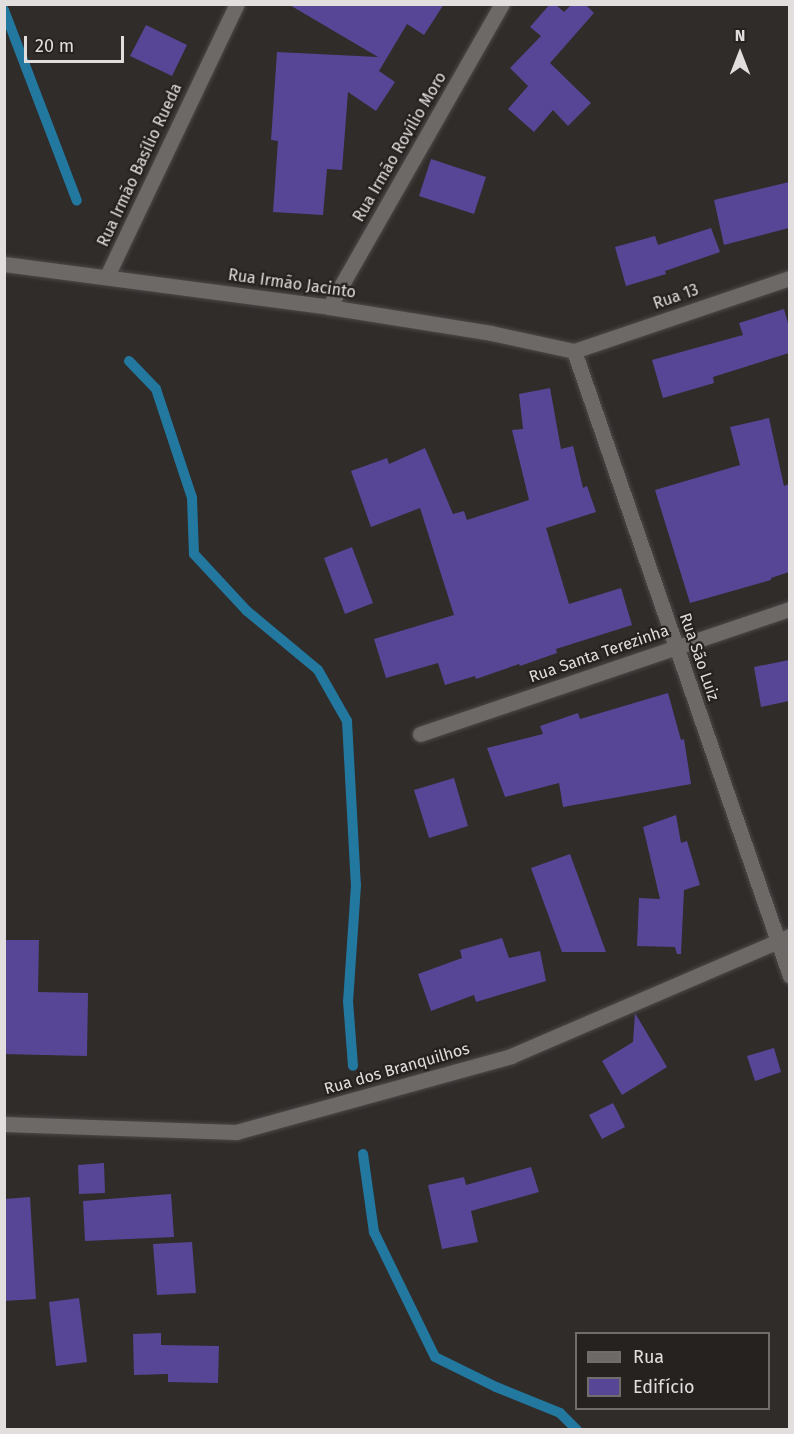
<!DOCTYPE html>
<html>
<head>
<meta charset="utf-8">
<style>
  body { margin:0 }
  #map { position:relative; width:794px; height:1434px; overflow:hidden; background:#2f2c2a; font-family:"Fira Sans",sans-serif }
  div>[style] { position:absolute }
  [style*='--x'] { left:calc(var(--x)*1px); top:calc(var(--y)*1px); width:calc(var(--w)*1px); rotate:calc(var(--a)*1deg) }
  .stream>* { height:10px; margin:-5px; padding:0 5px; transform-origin:5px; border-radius:5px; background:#2378a0 }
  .building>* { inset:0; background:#564695 }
  .roads { filter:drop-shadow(0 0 2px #4c4948) drop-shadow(0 0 2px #4c4948) }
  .minor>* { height:15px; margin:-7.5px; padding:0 7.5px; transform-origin:7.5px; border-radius:7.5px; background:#6d6967 }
  .tertiary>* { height:15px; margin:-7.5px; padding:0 7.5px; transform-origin:7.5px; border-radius:7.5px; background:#6d6967 }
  span { translate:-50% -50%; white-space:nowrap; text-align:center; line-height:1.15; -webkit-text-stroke:4.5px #262220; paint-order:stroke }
  .street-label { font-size:16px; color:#e1dedd }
  .frame { position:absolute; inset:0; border:6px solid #e1dedd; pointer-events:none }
  .legend { position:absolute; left:575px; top:1332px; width:195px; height:78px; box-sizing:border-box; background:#262220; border:2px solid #716d6c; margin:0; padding:8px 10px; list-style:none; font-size:18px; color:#e1dedd }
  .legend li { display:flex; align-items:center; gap:12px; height:30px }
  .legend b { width:30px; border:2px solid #716d6c }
  .north { position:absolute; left:710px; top:24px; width:60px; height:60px; -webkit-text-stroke:4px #262220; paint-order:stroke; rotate:0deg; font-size:16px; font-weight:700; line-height:24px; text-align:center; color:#e1dedd }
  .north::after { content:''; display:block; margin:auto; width:21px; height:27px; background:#e1dedd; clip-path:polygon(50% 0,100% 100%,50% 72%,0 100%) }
  .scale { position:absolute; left:24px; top:36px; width:100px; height:27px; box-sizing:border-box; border:3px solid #e1dedd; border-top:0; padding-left:8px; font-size:18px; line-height:21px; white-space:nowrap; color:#e1dedd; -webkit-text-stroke:4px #262220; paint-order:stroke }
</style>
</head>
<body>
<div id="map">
  <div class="stream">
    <i style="--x:4;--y:10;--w:204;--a:69.1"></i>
    <i style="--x:129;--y:361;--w:39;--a:46"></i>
    <i style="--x:156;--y:389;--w:115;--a:71.7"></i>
    <i style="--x:192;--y:498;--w:56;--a:88"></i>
    <i style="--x:194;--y:554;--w:78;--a:47.1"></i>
    <i style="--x:247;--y:611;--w:92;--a:39.7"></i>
    <i style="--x:318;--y:670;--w:59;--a:60.4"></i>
    <i style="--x:347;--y:721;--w:164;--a:86.9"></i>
    <i style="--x:356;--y:885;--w:116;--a:93.9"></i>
    <i style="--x:348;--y:1001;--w:65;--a:85.6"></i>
    <i style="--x:363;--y:1154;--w:79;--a:82"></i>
    <i style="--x:374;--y:1232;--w:139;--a:64"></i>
    <i style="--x:435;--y:1357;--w:68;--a:26.2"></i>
    <i style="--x:496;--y:1387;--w:69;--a:22.1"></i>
    <i style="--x:560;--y:1413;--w:24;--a:45"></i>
  </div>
  <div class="building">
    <i style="clip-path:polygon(288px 4px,444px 4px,424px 35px,407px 24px,379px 71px,395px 82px,376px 111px,348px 92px,342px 170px,327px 169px,323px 215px,273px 212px,278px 141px,271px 140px,277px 52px,378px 57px)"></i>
    <i style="clip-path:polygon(550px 4px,555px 4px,564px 12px,572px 4px,585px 4px,594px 13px,550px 63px,591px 103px,568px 126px,553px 110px,534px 132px,508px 109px,528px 86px,510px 68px,541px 36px,530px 27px)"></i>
    <i style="clip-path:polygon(146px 25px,187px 45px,172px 76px,130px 56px)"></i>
    <i style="clip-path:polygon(431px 159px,486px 177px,474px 214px,419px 196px)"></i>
    <i style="clip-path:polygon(789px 182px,789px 228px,724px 245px,714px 200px)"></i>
    <i style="clip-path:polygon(711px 228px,720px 252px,665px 271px,666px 274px,626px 286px,615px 247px,655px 236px,658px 245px)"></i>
    <i style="clip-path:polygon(784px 309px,789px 327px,789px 353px,713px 377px,714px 383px,663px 398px,652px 360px,743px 335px,739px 323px)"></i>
    <i style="clip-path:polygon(550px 388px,561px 449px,573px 446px,583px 488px,587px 486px,596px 512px,546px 528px,569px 604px,621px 588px,632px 625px,556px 649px,557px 653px,520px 666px,519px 664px,476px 679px,475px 676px,445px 685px,438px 663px,386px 678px,374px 639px,454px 615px,420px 508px,371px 527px,351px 471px,387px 458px,389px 464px,425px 448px,453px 514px,464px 511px,467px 520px,529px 500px,512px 430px,523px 429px,519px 394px)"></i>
    <i style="clip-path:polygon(769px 418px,784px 486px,789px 484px,789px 572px,771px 578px,771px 580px,690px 603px,655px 490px,740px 465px,730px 427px)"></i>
    <i style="clip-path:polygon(352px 547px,373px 603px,345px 614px,324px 558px)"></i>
    <i style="clip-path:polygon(789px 660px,789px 701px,761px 707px,754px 667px)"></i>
    <i style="clip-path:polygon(668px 693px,681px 740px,684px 739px,691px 784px,563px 807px,559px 783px,505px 797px,487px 748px,543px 734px,540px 726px,578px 713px,580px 719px)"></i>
    <i style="clip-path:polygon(454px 778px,468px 826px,429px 838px,414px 790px)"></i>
    <i style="clip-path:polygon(676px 815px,681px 843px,687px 841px,700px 885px,684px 890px,681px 954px,677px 954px,675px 947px,637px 946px,639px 898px,660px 899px,643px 827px)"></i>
    <i style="clip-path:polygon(570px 854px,606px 952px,562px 952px,531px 868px)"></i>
    <i style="clip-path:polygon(502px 938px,509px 958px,540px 951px,546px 981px,476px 1002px,474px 995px,431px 1011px,418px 974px,462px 958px,460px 950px)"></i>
    <i style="clip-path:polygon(4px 940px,39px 940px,38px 992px,88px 993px,87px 1056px,4px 1054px)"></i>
    <i style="clip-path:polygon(635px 1013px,667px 1067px,622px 1095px,602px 1061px,633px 1042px)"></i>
    <i style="clip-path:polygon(774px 1048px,781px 1072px,755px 1081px,747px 1056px)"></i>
    <i style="clip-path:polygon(613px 1103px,625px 1127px,602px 1139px,589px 1115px)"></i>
    <i style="clip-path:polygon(104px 1163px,105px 1193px,79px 1194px,78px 1165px)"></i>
    <i style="clip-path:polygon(531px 1167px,539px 1192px,471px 1211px,478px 1242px,442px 1249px,428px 1185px,464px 1177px,466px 1185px)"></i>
    <i style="clip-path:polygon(171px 1194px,174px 1237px,85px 1241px,83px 1201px)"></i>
    <i style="clip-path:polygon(30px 1197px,36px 1299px,4px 1301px,4px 1199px)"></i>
    <i style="clip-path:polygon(192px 1242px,196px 1293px,157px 1295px,153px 1244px)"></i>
    <i style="clip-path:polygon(79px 1298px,87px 1362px,56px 1366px,49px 1302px)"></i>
    <i style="clip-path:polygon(161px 1333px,161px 1345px,219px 1346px,218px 1383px,168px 1382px,168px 1374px,134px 1375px,133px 1334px)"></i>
  </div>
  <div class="roads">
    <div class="minor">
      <i style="--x:107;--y:276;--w:301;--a:-64.5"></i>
      <i style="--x:329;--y:307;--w:349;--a:-60.3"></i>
      <i style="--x:574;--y:351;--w:661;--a:70.93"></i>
      <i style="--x:420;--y:734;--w:391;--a:-18.7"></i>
      <i style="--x:4;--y:1124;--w:232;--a:2"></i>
      <i style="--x:236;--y:1132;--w:285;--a:-15.4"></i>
      <i style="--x:511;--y:1056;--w:304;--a:-23.3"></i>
    </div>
    <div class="tertiary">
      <i style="--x:4;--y:264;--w:328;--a:7.5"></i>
      <i style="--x:329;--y:307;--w:164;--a:9.1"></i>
      <i style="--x:491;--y:333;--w:85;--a:12.2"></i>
      <i style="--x:574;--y:351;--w:228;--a:-18.7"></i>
    </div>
  </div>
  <div class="street-label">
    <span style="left:400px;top:147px;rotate:-60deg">Rua Irmão Rovílio Moro</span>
    <span style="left:140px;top:165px;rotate:-65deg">Rua Irmão Basílio Rueda</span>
    <span style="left:292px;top:284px;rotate:8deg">Rua Irmão Jacinto</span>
    <span style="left:676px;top:297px;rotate:-19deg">Rua 13</span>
    <span style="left:599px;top:654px;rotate:-19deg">Rua Santa Terezinha</span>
    <span style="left:699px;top:657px;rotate:71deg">Rua São Luiz</span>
    <span style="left:397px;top:1069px;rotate:-16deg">Rua dos Branquilhos</span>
  </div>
  <div class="frame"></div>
  <ul class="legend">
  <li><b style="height:8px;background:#6d6967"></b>Rua</li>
  <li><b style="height:16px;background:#564695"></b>Edifício</li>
  </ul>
  <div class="north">N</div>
  <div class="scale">20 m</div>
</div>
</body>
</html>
